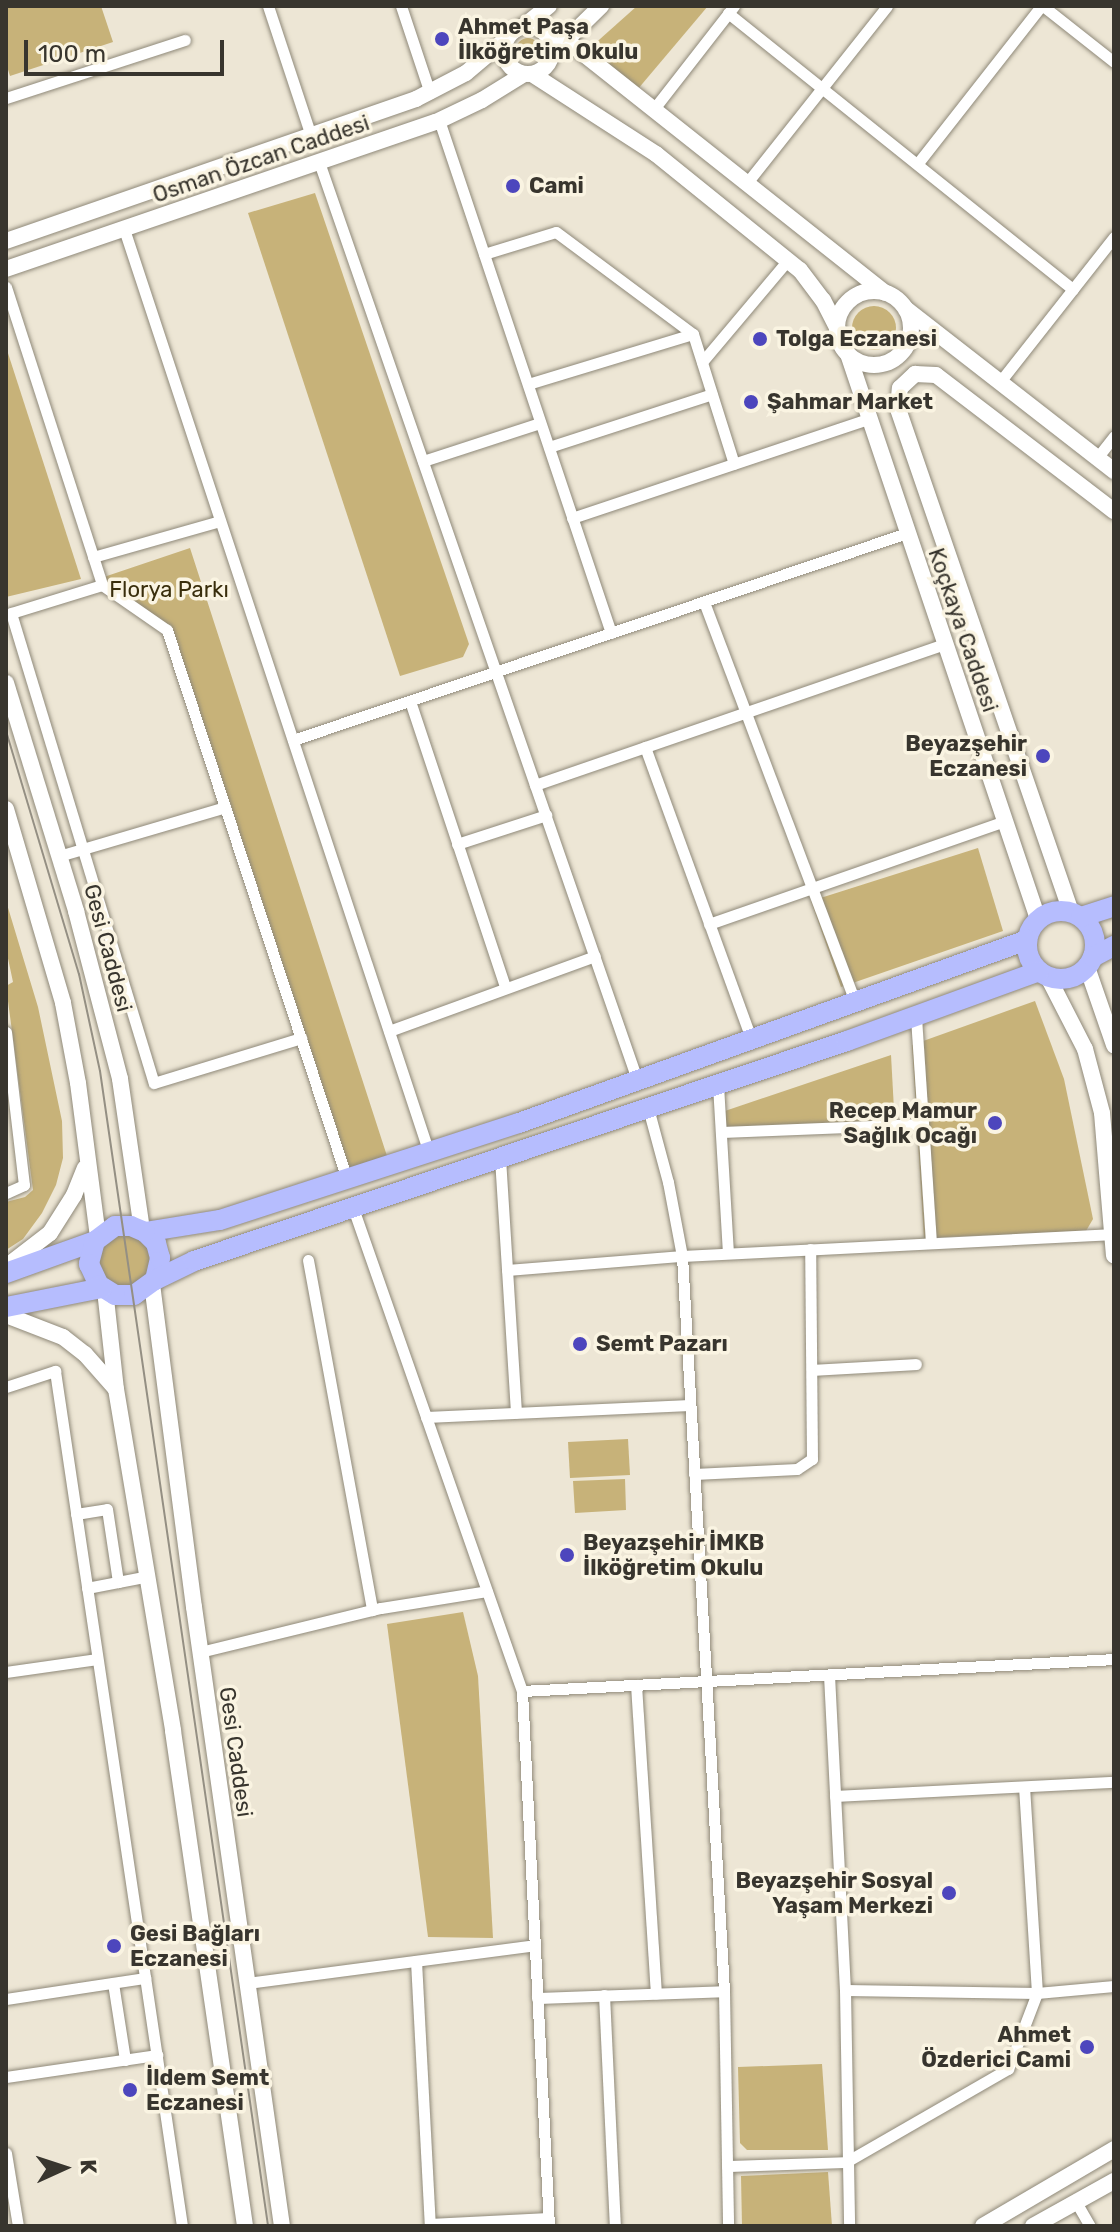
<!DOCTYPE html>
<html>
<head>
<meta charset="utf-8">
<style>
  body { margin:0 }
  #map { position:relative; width:1120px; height:2232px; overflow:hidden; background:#ede6d5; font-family:Rubik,sans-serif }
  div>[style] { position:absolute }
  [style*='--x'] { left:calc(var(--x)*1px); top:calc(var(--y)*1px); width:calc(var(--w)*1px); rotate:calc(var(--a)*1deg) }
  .green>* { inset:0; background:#c7b279 }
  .round { border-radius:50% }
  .roads { filter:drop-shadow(0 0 2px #8f8979) drop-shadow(0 0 2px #8f8979) }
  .street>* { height:11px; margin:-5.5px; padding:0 5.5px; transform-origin:5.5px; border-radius:5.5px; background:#fff }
  .secondary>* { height:16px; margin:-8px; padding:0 8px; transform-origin:8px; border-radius:8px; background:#fff }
  .secondary>.ring { margin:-8px; padding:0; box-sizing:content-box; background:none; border:16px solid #fff; border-radius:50% }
  .highway>* { height:20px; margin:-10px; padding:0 10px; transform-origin:10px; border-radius:10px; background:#b6bdfe }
  .highway>.ring { margin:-10px; padding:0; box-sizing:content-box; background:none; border:20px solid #b6bdfe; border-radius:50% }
  .tram>* { height:2px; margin:-1px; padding:0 1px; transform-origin:1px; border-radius:1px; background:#948f83 }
  .dots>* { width:22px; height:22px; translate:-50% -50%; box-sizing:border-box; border:4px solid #faf4e2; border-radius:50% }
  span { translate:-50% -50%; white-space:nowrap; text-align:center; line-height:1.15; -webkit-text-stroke:7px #faf4e2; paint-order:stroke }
  .poi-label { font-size:22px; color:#38352e; font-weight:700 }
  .left { translate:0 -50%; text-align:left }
  .right { translate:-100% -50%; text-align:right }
  .street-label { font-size:22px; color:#38352e }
  .park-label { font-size:22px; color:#392e0c }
  .frame { position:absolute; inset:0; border:8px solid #38352e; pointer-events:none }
  .north { position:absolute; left:24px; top:2128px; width:80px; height:80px; -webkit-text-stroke:6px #faf4e2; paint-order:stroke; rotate:87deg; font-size:22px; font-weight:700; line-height:32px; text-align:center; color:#38352e }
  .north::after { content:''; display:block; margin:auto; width:28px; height:36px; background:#38352e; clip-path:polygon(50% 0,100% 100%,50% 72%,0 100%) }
  .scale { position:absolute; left:24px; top:40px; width:200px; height:36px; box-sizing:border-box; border:4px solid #38352e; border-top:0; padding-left:10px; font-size:24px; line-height:28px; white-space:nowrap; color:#38352e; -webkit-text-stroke:6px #faf4e2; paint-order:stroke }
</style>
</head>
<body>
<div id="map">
  <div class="green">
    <i style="clip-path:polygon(6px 6px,101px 6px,113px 42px,10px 76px,6px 63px)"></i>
    <i style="clip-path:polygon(637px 6px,708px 6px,632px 96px,581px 56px)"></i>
    <i class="round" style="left:516px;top:38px;width:24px;height:24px"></i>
    <i style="clip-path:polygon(315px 193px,469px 644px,463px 657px,400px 676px,248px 213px)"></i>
    <i class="round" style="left:852px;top:306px;width:44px;height:44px"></i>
    <i style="clip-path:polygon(6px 347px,81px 579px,6px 597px)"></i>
    <i style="clip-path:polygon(190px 548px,387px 1156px,340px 1172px,164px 629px,95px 580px)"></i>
    <i style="clip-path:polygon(978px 848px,1003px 931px,841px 987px,811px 901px)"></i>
    <i style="clip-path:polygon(6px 901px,38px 1007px,62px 1121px,63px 1158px,56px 1185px,42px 1213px,23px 1239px,6px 1250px,6px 1202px,25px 1197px,33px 1190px,6px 986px,13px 982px,6px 949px)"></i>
    <i style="clip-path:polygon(1035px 1001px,1064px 1079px,1093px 1219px,1086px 1231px,924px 1238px,912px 1045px)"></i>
    <i style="clip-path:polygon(891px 1055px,895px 1128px,717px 1136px,716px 1114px)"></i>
    <i class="round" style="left:99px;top:1235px;width:52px;height:52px"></i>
    <i style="clip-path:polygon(628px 1439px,630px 1475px,570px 1478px,568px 1442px)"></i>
    <i style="clip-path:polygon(625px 1479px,626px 1510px,575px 1513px,573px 1481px)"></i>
    <i style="clip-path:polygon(463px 1612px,478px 1676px,493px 1938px,428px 1937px,387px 1624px)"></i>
    <i style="clip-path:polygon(822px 2064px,828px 2150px,747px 2150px,740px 2143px,738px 2067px)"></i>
    <i style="clip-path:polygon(828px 2172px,832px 2226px,742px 2226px,741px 2176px)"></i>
  </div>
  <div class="roads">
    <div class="street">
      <i style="--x:268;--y:6;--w:137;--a:71.7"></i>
      <i style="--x:401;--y:6;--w:92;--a:71.6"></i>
      <i style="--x:1043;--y:6;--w:90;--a:38.3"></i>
      <i style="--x:728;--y:13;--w:442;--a:38.7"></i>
      <i style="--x:6;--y:98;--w:188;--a:-18"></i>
      <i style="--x:653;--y:110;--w:132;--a:-52.1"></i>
      <i style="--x:439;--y:120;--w:541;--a:71.46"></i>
      <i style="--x:319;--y:162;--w:974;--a:70.88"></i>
      <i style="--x:918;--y:163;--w:199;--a:-51.9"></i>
      <i style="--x:746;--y:184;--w:227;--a:-51.6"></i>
      <i style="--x:124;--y:229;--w:973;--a:71.73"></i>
      <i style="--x:484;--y:254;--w:75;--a:-17"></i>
      <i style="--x:556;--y:232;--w:171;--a:36.7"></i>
      <i style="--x:6;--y:287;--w:313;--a:72.1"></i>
      <i style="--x:102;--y:585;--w:79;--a:34.7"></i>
      <i style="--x:167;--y:630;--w:578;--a:71.85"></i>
      <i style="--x:702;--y:362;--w:133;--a:-49.9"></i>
      <i style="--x:999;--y:383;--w:186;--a:-51.8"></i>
      <i style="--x:528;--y:384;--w:172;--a:-16.9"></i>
      <i style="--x:693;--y:334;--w:136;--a:72.5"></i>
      <i style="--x:549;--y:447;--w:171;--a:-18"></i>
      <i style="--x:1097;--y:458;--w:28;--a:-52"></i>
      <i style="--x:423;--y:461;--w:123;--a:-18"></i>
      <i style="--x:572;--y:518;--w:312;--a:-18.5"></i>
      <i style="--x:93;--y:557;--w:132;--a:-15.8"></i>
      <i style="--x:102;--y:585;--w:95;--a:162.9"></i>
      <i style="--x:11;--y:613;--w:491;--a:73.1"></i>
      <i style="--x:154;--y:1083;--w:154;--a:-17"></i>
      <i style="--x:704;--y:602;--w:430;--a:69.3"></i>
      <i style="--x:410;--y:701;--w:301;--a:71.6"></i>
      <i style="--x:293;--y:740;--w:648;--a:-18.63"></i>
      <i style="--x:645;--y:747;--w:313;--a:70"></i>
      <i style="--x:535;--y:785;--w:433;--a:-19"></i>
      <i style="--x:457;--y:844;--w:94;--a:-18"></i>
      <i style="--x:59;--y:856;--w:173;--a:-16.4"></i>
      <i style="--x:709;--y:924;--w:312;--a:-19.2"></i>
      <i style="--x:916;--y:1017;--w:226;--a:86.2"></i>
      <i style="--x:389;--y:1031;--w:219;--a:-20"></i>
      <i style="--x:6;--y:1032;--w:154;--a:83.3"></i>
      <i style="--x:24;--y:1185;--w:20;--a:156"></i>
      <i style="--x:718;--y:1085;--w:168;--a:86.6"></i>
      <i style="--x:648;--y:1108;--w:77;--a:74.9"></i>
      <i style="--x:668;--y:1182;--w:75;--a:79.3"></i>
      <i style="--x:682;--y:1256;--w:736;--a:86.73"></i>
      <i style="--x:724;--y:1991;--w:235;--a:89"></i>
      <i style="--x:721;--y:1132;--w:202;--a:-2.3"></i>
      <i style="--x:500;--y:1158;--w:255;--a:86.4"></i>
      <i style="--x:353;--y:1208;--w:512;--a:70.72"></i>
      <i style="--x:522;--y:1691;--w:536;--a:87.11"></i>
      <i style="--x:308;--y:1260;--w:356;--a:79.6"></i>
      <i style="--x:507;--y:1270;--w:176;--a:-4.6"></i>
      <i style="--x:682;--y:1256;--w:433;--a:-2.9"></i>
      <i style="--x:812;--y:1370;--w:104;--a:-3.3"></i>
      <i style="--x:6;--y:1387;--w:52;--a:-18.1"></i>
      <i style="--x:55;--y:1371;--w:864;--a:81.55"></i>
      <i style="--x:426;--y:1417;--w:264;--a:-2.6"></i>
      <i style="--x:694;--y:1474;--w:103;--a:-2.8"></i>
      <i style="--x:797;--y:1469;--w:18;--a:-34"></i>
      <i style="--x:812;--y:1459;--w:210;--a:-90.5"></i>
      <i style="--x:76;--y:1514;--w:31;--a:-9"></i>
      <i style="--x:107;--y:1509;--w:74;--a:81.4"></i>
      <i style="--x:87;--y:1588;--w:63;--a:-11"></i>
      <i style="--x:200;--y:1652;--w:186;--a:-13.7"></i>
      <i style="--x:381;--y:1608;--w:107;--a:-9.1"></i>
      <i style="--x:6;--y:1672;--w:92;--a:-8.1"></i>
      <i style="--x:829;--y:1675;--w:315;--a:87.1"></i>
      <i style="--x:845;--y:1990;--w:236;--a:89"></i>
      <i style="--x:636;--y:1685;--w:309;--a:86.3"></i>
      <i style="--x:522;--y:1691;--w:593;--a:-3.09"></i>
      <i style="--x:835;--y:1796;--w:279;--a:-2.9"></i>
      <i style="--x:416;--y:1961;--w:265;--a:87"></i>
      <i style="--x:113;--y:1983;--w:78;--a:81.1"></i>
      <i style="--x:247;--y:1983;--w:290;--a:-7.5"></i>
      <i style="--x:845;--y:1990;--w:192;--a:0.9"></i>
      <i style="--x:1037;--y:1993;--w:77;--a:-5.2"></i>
      <i style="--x:604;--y:1995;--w:231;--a:87.3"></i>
      <i style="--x:537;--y:1998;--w:187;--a:-2.1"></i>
      <i style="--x:6;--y:1999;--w:141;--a:-8.6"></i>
      <i style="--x:6;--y:2077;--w:153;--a:-8.3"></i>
      <i style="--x:6;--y:2153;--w:74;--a:80.7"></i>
      <i style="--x:727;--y:2166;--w:119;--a:-1.9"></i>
      <i style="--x:846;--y:2162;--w:187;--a:-29.9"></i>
      <i style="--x:1008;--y:2069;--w:81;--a:-69.1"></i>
      <i style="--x:1037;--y:1993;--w:204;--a:-93.6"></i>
      <i style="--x:1076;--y:2202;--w:28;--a:60"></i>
      <i style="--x:430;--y:2224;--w:118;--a:-2.9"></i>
    </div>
    <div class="secondary">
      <i class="ring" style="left:504px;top:26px;width:32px;height:32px"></i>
      <i style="--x:524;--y:26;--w:32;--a:-39"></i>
      <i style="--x:566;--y:40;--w:407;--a:38.4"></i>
      <i style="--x:559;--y:47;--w:59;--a:-44.3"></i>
      <i style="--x:532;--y:74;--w:148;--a:32.8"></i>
      <i style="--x:656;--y:154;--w:185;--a:38.9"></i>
      <i style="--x:800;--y:270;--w:38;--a:53"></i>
      <i style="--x:823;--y:300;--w:34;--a:63"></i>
      <i style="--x:6;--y:241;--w:434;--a:-19.1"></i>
      <i style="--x:416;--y:99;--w:56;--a:-27.5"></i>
      <i style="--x:466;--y:73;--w:52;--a:-40.4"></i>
      <i style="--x:6;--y:269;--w:454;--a:-18.9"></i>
      <i style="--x:436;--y:122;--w:51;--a:-25.6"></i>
      <i style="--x:482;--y:100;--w:49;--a:-31.8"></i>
      <i class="ring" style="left:837px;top:291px;width:58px;height:58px"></i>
      <i style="--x:906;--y:309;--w:264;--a:37.9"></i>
      <i style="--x:848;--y:354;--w:596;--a:71.41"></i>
      <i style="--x:6;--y:683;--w:239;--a:72.9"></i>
      <i style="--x:76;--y:911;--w:174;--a:75.3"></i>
      <i style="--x:120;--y:1079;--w:153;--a:81.7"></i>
      <i style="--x:6;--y:809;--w:202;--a:73.6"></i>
      <i style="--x:63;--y:1003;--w:81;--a:79.4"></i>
      <i style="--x:78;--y:1083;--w:156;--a:82.6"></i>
      <i style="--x:1071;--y:912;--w:532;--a:-108.98"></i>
      <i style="--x:898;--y:409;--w:21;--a:-85"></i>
      <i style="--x:900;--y:388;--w:21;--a:-43"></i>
      <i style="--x:915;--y:374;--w:21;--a:3"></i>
      <i style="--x:936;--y:375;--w:224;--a:37.4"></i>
      <i style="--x:1087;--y:967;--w:83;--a:70.9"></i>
      <i style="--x:1048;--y:977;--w:81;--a:62.8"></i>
      <i style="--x:1085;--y:1049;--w:66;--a:75.1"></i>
      <i style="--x:1102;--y:1113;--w:143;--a:85.2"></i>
      <i style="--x:7;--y:1266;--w:54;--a:-37.5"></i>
      <i style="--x:50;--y:1233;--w:45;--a:-57.7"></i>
      <i style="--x:74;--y:1195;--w:29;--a:-68"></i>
      <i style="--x:152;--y:1284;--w:326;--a:82.6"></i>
      <i style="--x:194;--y:1607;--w:625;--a:81.91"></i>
      <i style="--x:105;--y:1290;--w:100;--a:83.7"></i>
      <i style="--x:116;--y:1389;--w:347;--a:80.5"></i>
      <i style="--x:173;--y:1731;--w:500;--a:81.72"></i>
      <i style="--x:6;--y:1315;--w:61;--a:21.1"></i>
      <i style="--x:63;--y:1337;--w:28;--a:38"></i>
      <i style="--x:85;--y:1354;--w:45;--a:48.6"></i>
      <i style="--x:983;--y:2226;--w:152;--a:-30.4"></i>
      <i style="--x:1033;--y:2226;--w:93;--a:-29.1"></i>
    </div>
    <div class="highway">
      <i class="ring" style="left:1027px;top:911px;width:48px;height:48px"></i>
      <i style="--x:1081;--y:917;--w:35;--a:-18"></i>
      <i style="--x:1093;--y:957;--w:24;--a:-28"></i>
      <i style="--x:145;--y:1232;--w:76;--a:-9.1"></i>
      <i style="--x:220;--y:1220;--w:314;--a:-18"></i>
      <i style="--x:519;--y:1123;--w:540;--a:-19.81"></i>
      <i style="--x:6;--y:1273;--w:95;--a:-19.8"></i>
      <i style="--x:155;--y:1280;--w:23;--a:-77"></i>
      <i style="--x:160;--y:1258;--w:16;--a:-105"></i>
      <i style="--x:156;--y:1243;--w:16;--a:-135"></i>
      <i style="--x:145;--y:1232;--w:15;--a:-157"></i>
      <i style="--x:131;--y:1226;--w:16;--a:180"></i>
      <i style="--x:115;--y:1226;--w:25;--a:143"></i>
      <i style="--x:95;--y:1241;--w:24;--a:105"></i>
      <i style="--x:89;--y:1264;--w:23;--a:65"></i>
      <i style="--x:99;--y:1285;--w:19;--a:32"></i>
      <i style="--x:115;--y:1295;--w:19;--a:0"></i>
      <i style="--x:134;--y:1295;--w:26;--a:-36"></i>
      <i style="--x:155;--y:1280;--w:43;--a:-26"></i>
      <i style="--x:194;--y:1261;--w:689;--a:-18.62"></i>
      <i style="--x:847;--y:1041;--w:204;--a:-20"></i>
      <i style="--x:6;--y:1307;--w:98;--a:-11.2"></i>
    </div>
  </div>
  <div class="tram">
    <i style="--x:6;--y:731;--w:254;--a:73.3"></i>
    <i style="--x:79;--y:974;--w:99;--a:77.8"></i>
    <i style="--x:100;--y:1071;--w:1167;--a:81.72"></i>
  </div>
  <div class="dots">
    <i style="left:442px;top:39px;background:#4d46bd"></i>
    <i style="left:513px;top:186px;background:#4d46bd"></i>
    <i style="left:760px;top:339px;background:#4d46bd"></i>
    <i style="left:751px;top:402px;background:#4d46bd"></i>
    <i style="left:1043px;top:756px;background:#4d46bd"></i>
    <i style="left:995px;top:1123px;background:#4d46bd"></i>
    <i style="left:580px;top:1344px;background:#4d46bd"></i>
    <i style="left:567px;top:1555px;background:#4d46bd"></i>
    <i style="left:949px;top:1893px;background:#4d46bd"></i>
    <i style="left:114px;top:1946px;background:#4d46bd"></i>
    <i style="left:1087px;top:2047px;background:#4d46bd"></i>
    <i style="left:130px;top:2090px;background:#4d46bd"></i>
  </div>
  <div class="poi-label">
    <span class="left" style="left:458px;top:39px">Ahmet Paşa<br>İlköğretim Okulu</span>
    <span class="left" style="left:529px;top:186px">Cami</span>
    <span class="left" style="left:776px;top:339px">Tolga Eczanesi</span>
    <span class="left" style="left:767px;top:402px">Şahmar Market</span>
    <span class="right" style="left:1027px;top:756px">Beyazşehir<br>Eczanesi</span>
    <span class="right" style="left:977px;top:1123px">Recep Mamur<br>Sağlık Ocağı</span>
    <span class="left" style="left:596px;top:1344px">Semt Pazarı</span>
    <span class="left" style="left:583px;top:1555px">Beyazşehir İMKB<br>İlköğretim Okulu</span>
    <span class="right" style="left:933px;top:1893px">Beyazşehir Sosyal<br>Yaşam Merkezi</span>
    <span class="left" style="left:130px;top:1946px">Gesi Bağları<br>Eczanesi</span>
    <span class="right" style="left:1071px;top:2047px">Ahmet<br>Özderici Cami</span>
    <span class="left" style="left:146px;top:2090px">İldem Semt<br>Eczanesi</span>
  </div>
  <div class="street-label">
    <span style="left:261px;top:159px;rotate:-19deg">Osman Özcan Caddesi</span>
    <span style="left:963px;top:630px;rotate:71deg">Koçkaya Caddesi</span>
    <span style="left:108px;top:948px;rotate:75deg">Gesi Caddesi</span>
    <span style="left:236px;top:1752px;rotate:82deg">Gesi Caddesi</span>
  </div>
  <div class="park-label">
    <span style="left:169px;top:590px">Florya Parkı</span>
  </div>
  <div class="frame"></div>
  <div class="north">K</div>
  <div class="scale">100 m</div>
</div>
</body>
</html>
